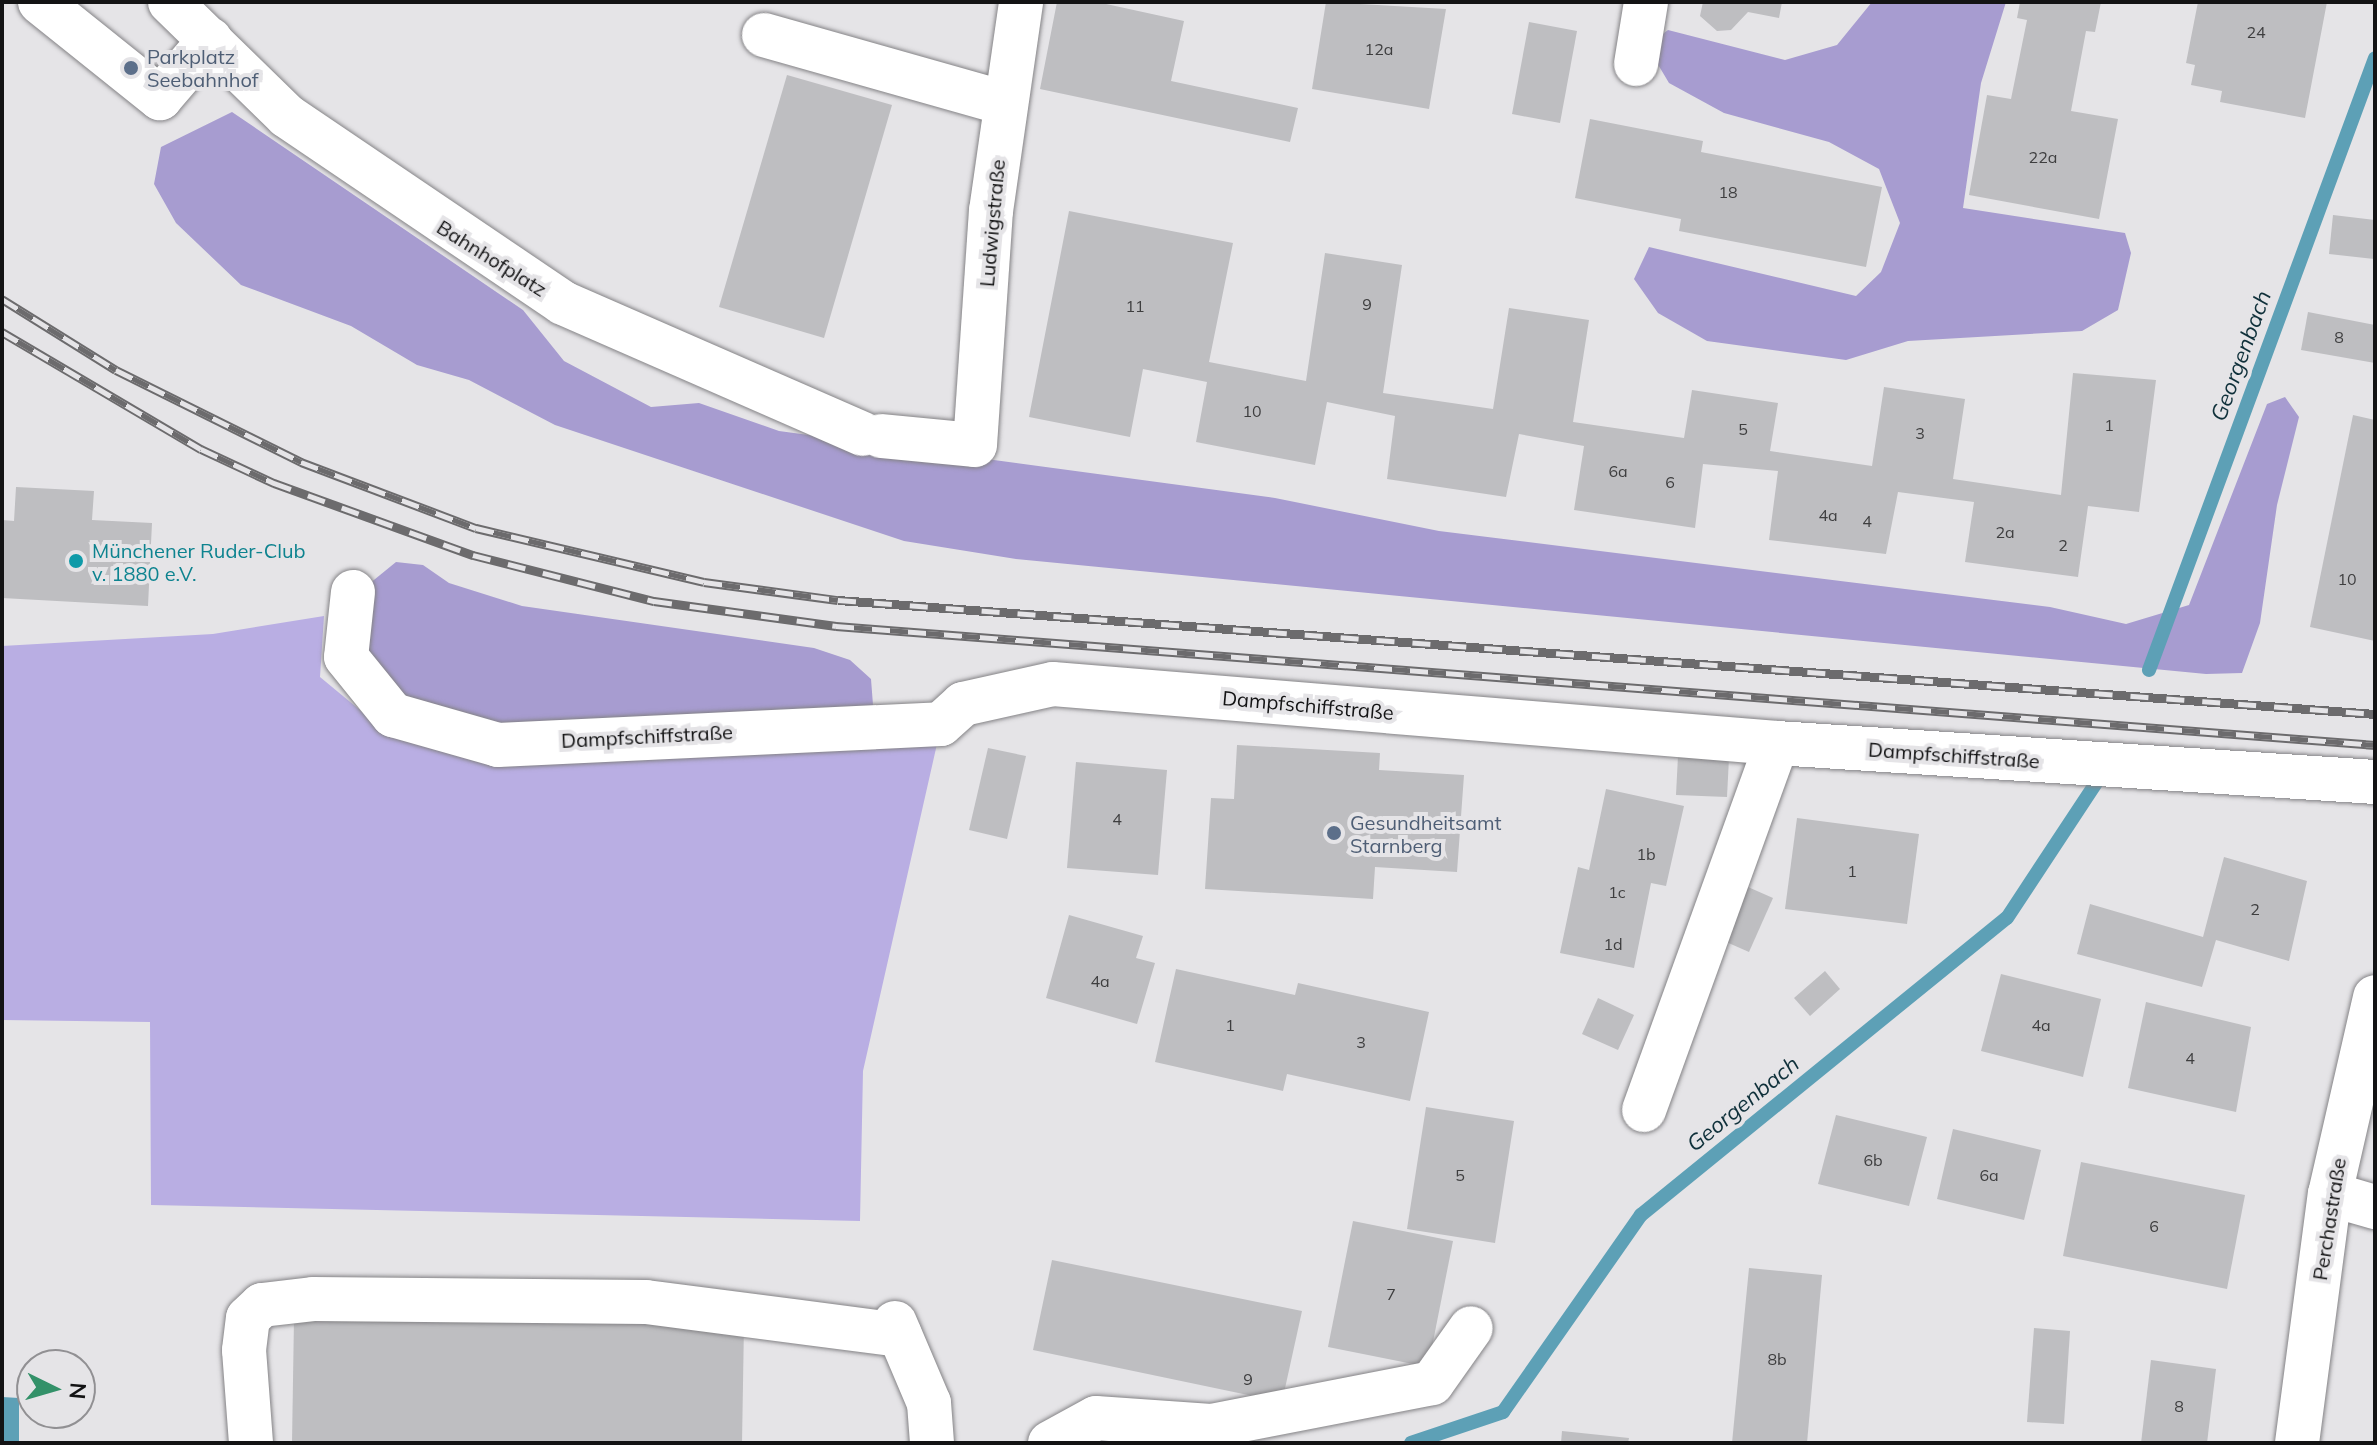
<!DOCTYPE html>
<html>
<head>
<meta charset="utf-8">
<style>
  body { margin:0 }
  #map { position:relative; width:2377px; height:1445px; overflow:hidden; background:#e5e4e7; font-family:Mulish,sans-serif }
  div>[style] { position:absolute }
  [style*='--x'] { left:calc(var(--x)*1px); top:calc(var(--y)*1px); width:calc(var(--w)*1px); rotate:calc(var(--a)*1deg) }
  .green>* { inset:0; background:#b9aee3 }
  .forest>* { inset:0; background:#a79cd0 }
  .water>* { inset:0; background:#5da0b6 }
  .stream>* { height:14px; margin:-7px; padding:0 7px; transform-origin:7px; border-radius:7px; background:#5da0b6 }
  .building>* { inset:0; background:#bebec1 }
  .roads { filter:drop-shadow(0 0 2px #848386) drop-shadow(0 0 2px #848386) }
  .minor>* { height:44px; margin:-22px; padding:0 22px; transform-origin:22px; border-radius:22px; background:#fff }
  .rail>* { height:9px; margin-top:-4.5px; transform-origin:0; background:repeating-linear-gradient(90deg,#e5e4e7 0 18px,#6c6b6d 0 36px); box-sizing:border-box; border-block:2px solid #6c6b6d }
  .dots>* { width:22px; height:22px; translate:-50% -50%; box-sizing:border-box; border:4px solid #e5e4e7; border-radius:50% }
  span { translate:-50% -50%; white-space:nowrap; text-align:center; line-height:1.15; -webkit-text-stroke:8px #e5e4e7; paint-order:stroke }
  .number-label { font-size:16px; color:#3e3e3f }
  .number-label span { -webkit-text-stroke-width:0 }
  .service-label { font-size:20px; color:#4e5e75 }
  .left { translate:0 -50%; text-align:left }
  .street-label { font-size:20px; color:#131314 }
  .culture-label { font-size:20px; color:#0d838f }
  .water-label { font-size:22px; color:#0f303a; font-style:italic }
  .frame { position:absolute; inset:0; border:4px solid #131314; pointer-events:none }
  .north { position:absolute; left:16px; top:1349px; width:80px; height:80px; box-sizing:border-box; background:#e5e4e7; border:2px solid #919093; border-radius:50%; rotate:95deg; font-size:22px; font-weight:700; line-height:32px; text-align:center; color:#131314 }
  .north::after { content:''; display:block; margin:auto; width:28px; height:36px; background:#339169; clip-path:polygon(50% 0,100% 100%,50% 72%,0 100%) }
</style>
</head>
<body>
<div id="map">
  <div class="green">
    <i style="clip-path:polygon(324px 616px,320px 677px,384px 730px,496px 767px,937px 744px,863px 1071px,860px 1221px,151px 1205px,150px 1022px,2px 1020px,2px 646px,213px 634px)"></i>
  </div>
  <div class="forest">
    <i style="clip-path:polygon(1872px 2px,2006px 2px,1981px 83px,1963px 208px,2125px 233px,2131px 253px,2118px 310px,2082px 331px,1908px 341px,1846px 360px,1707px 341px,1658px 313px,1634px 279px,1649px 247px,1856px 296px,1881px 272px,1900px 223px,1879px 169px,1829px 142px,1724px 113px,1669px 83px,1647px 46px,1668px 30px,1785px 60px,1837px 45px)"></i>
    <i style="clip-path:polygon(232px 112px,523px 310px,564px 361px,651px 407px,699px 403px,779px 431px,1275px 498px,1439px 531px,2050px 607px,2126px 624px,2189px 605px,2267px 404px,2285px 397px,2299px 417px,2277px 505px,2260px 623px,2242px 673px,2206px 674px,1016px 559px,904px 541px,555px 425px,469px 380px,417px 365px,351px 326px,241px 285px,176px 223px,154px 184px,161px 147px)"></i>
    <i style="clip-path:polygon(396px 562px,423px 565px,449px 583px,522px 606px,814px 648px,850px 660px,871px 679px,873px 705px,856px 716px,513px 733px,397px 695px,359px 637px,369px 584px)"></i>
  </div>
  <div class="water">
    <i style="clip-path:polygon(2px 1397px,19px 1398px,19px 1443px,2px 1443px)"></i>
  </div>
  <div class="stream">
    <i style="--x:2149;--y:670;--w:652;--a:-69.73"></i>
    <i style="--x:1411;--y:1443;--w:97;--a:-18.6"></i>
    <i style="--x:1503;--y:1412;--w:241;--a:-55"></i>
    <i style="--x:1641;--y:1215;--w:471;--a:-39.1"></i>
    <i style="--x:2007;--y:918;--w:165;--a:-56.6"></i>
  </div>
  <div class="building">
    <i style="clip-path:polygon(1057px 2px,1097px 2px,1184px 21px,1171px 81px,1298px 108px,1290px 142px,1040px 89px)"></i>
    <i style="clip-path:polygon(1326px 2px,1446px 9px,1429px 109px,1312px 89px)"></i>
    <i style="clip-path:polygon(1703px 2px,1782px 2px,1779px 18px,1748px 12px,1731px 30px,1717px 31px,1700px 16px)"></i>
    <i style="clip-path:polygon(2020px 2px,2101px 2px,2095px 32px,2086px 31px,2071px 111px,2118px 119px,2099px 219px,1969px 195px,1987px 95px,2011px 99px,2027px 20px,2017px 18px)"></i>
    <i style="clip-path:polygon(2198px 2px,2327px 2px,2305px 118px,2220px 102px,2222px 91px,2191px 85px,2195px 65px,2186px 63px)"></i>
    <i style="clip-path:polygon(1529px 22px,1577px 31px,1560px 123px,1512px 114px)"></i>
    <i style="clip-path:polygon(787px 75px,892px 105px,824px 338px,719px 307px)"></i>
    <i style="clip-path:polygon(1590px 119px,1703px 141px,1701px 152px,1882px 187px,1866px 267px,1679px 231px,1681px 219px,1575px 198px)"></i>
    <i style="clip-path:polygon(1069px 211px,1233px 243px,1209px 362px,1306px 381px,1325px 253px,1402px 265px,1383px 393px,1493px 409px,1509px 308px,1589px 320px,1573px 422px,1684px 438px,1692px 390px,1778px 403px,1770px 451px,1872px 466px,1884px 387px,1965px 399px,1953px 479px,2061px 495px,2073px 373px,2156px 380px,2139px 512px,2088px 506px,2078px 577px,1965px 562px,1974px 502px,1898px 492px,1886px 554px,1769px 540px,1778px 471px,1703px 464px,1695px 528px,1574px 510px,1584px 446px,1519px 434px,1506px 497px,1387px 479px,1395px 416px,1327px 402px,1315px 465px,1196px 442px,1207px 382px,1143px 369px,1130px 437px,1029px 417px)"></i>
    <i style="clip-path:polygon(2333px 215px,2375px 220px,2374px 259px,2329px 254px)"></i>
    <i style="clip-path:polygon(2308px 312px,2375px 325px,2375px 363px,2301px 350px)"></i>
    <i style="clip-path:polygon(2353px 415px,2375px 420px,2375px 641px,2310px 627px)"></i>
    <i style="clip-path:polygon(16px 487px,94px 491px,92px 520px,152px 523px,148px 606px,2px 598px,2px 520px,14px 521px)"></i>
    <i style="clip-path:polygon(1237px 745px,1380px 753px,1379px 770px,1464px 775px,1457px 872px,1375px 867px,1373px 899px,1205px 889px,1211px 798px,1234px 799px)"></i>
    <i style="clip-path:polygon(988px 748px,1026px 756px,1007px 839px,969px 830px)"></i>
    <i style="clip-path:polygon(1678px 756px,1729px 758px,1727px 797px,1676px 795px)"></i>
    <i style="clip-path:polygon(1076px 762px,1167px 770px,1158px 875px,1067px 868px)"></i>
    <i style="clip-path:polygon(1606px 789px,1684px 806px,1666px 886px,1651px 883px,1634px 968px,1560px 953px,1578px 867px,1589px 870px)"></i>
    <i style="clip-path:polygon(1797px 818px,1919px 834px,1907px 924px,1785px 909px)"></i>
    <i style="clip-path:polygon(2224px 857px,2307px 881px,2289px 961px,2216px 940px,2202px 987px,2077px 954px,2090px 904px,2203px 937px)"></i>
    <i style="clip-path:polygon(1748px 887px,1773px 898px,1749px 952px,1724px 941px)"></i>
    <i style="clip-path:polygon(1069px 915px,1143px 936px,1136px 958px,1155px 963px,1137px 1024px,1046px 998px)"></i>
    <i style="clip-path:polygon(1176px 969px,1295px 995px,1298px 983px,1429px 1012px,1410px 1101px,1287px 1074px,1283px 1091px,1155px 1062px)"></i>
    <i style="clip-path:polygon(1825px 971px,1840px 989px,1810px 1016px,1794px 998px)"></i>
    <i style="clip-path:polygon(2001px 974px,2101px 999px,2083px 1077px,1981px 1051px)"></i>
    <i style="clip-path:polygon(1598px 998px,1634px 1015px,1618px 1050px,1582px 1034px)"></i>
    <i style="clip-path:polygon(2146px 1002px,2251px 1027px,2236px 1112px,2128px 1088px)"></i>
    <i style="clip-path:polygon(1426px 1107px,1514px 1121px,1495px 1243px,1407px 1229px)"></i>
    <i style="clip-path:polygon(1836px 1115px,1927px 1137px,1909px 1206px,1818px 1184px)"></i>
    <i style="clip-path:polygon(1953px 1129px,2041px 1150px,2024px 1220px,1937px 1199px)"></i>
    <i style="clip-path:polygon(2081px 1162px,2245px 1195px,2227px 1289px,2063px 1256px)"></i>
    <i style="clip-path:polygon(1353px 1221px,1453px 1241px,1428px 1367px,1328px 1347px)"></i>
    <i style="clip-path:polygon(1052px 1260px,1302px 1311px,1282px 1402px,1033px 1350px)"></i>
    <i style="clip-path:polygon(1749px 1268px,1822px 1275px,1807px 1443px,1732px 1443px)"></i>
    <i style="clip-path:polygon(294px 1318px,744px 1324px,742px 1443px,292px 1443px)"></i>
    <i style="clip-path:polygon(2034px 1328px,2070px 1331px,2064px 1424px,2027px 1422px)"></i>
    <i style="clip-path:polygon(2151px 1360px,2216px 1369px,2207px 1443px,2141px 1443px)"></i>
    <i style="clip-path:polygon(1562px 1431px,1629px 1438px,1628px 1443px,1561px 1443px)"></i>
  </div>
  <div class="roads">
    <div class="minor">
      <i style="--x:40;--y:2;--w:154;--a:38.7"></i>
      <i style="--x:160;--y:98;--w:77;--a:-49.2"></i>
      <i style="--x:170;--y:2;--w:163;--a:44.3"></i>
      <i style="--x:287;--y:116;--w:333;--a:34.1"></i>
      <i style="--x:563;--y:303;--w:327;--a:23.6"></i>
      <i style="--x:764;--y:35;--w:249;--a:15.8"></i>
      <i style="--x:1636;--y:64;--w:63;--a:-80.8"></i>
      <i style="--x:881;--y:436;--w:94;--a:5.5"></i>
      <i style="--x:975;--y:445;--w:235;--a:-86.1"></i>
      <i style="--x:991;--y:211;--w:211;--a:-81.8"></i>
      <i style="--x:353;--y:592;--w:65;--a:96.1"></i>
      <i style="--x:346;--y:657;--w:75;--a:51"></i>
      <i style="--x:393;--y:715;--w:109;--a:15.9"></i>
      <i style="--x:498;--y:745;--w:443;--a:-2.7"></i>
      <i style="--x:941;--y:724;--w:30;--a:-42"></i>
      <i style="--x:963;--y:704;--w:92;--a:-12.5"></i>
      <i style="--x:1053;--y:684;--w:726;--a:4.66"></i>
      <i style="--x:1777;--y:743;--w:599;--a:3.73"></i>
      <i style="--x:1644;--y:1110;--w:390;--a:-70.1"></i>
      <i style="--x:2330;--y:1194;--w:47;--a:16.1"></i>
      <i style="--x:895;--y:1323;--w:87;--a:67"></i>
      <i style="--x:929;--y:1403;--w:40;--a:85.7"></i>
      <i style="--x:251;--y:1443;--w:93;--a:-94.3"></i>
      <i style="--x:244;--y:1350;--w:32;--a:-83"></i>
      <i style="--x:248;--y:1318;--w:19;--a:-43"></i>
      <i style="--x:262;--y:1305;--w:51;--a:-6.7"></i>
      <i style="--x:313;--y:1299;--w:333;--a:0.5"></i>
      <i style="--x:646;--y:1302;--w:256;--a:7.4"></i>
      <i style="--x:1050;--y:1443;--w:52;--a:-28.5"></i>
      <i style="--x:1096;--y:1418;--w:115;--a:4"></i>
      <i style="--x:1211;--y:1426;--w:225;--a:-11"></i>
      <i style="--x:1432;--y:1383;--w:67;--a:-54.7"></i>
      <i style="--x:2297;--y:1443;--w:251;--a:-82.5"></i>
      <i style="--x:2330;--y:1194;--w:202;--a:-77.1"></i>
    </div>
  </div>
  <div class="rail">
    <i style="--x:2;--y:299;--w:134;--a:31.9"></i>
    <i style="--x:116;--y:370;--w:207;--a:26.4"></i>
    <i style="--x:301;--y:462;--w:187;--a:20.7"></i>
    <i style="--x:476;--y:528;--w:234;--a:13.3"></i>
    <i style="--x:704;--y:582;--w:135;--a:7.7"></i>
    <i style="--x:838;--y:600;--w:1541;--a:4.24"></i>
    <i style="--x:2;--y:332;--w:231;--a:30.5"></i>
    <i style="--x:201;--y:449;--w:81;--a:25"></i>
    <i style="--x:274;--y:483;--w:212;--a:19.9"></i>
    <i style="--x:473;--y:555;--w:187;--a:14.3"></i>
    <i style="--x:654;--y:601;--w:184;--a:7.8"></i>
    <i style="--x:836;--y:626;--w:1544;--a:4.42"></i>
  </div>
  <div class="dots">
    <i style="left:131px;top:68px;background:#5c6f8a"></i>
    <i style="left:76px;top:561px;background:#0f9aa8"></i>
    <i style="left:1334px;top:833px;background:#5c6f8a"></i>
  </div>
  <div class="number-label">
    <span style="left:2256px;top:32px">24</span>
    <span style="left:1379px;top:49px">12a</span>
    <span style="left:2043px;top:157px">22a</span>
    <span style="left:1728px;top:192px">18</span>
    <span style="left:1367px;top:304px">9</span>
    <span style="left:1135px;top:306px">11</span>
    <span style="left:2339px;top:337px">8</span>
    <span style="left:1252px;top:411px">10</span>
    <span style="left:2109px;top:425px">1</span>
    <span style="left:1743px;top:429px">5</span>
    <span style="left:1920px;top:433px">3</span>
    <span style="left:1618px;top:471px">6a</span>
    <span style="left:1670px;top:482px">6</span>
    <span style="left:1828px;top:515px">4a</span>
    <span style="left:1867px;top:521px">4</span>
    <span style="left:2005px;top:532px">2a</span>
    <span style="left:2063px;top:545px">2</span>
    <span style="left:2347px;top:579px">10</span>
    <span style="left:1117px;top:819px">4</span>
    <span style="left:1646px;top:854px">1b</span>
    <span style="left:1852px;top:871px">1</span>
    <span style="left:1617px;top:892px">1c</span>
    <span style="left:2255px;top:909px">2</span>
    <span style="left:1613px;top:944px">1d</span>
    <span style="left:1100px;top:981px">4a</span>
    <span style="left:1230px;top:1025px">1</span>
    <span style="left:2041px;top:1025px">4a</span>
    <span style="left:1361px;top:1042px">3</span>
    <span style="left:2190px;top:1058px">4</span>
    <span style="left:1873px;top:1160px">6b</span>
    <span style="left:1460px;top:1175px">5</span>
    <span style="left:1989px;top:1175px">6a</span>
    <span style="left:2154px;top:1226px">6</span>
    <span style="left:1391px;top:1294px">7</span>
    <span style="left:1777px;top:1359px">8b</span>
    <span style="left:1248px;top:1379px">9</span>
    <span style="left:2179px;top:1406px">8</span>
  </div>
  <div class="service-label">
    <span class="left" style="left:147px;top:68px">Parkplatz<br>Seebahnhof</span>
    <span class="left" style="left:1350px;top:834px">Gesundheitsamt<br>Starnberg</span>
  </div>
  <div class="street-label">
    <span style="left:992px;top:223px;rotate:-85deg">Ludwigstraße</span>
    <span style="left:492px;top:258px;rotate:32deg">Bahnhofplatz</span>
    <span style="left:1308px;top:705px;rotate:5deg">Dampfschiffstraße</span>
    <span style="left:647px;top:736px;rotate:-3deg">Dampfschiffstraße</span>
    <span style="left:1954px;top:755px;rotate:4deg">Dampfschiffstraße</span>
    <span style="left:2329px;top:1219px;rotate:-81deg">Perchastraße</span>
  </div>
  <div class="culture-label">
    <span class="left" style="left:92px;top:562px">Münchener Ruder-Club<br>v. 1880 e.V.</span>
  </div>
  <div class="water-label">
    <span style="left:2241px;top:356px;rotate:-70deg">Georgenbach</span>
    <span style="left:1743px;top:1104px;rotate:-39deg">Georgenbach</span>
  </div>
  <div class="frame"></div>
  <div class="north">N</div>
</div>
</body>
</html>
